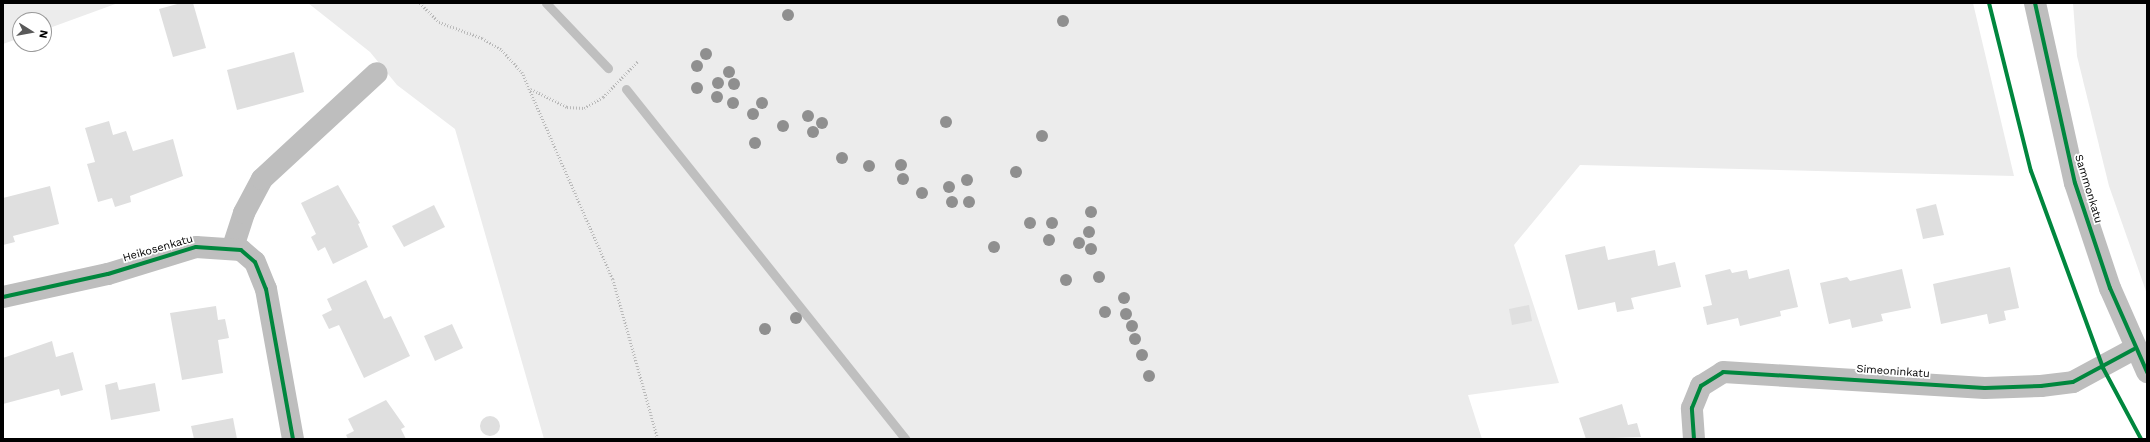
<!DOCTYPE html>
<html>
<head>
<meta charset="utf-8">
<style>
  body { margin:0 }
  #map { position:relative; width:2150px; height:442px; overflow:hidden; background:#fff; font-family:"Work Sans",sans-serif }
  div>[style] { position:absolute }
  [style*='--x'] { left:calc(var(--x)*1px); top:calc(var(--y)*1px); width:calc(var(--w)*1px); rotate:calc(var(--a)*1deg) }
  .green>* { inset:0; background:#ececec }
  .stream>* { height:9px; margin:-4.5px; padding:0 4.5px; transform-origin:4.5px; border-radius:4.5px; background:#bfbfbf }
  .building>* { inset:0; background:#dfdfdf }
  .round { border-radius:50% }
  .path>* { height:2.5px; margin-top:-1.25px; transform-origin:0; background:repeating-linear-gradient(90deg,#b9b9b9 0 1px,transparent 0 3px) }
  .minor>* { height:22px; margin:-11px; padding:0 11px; transform-origin:11px; border-radius:11px; background:#bebebe }
  .cycleway>* { height:4px; margin:-2px; padding:0 2px; transform-origin:2px; border-radius:2px; background:#00873e }
  .trees>* { width:12px; height:12px; margin:-6px; border-radius:50%; background:#8f8f8f }
  span { translate:-50% -50%; white-space:nowrap; text-align:center; line-height:1.15; -webkit-text-stroke:3.5px #fff; paint-order:stroke }
  .street-label { font-size:11px; color:#000 }
  .frame { position:absolute; inset:0; border:4px solid #000; pointer-events:none }
  .north { position:absolute; left:12px; top:12px; width:40px; height:40px; box-sizing:border-box; background:#fff; border:1px solid #999; border-radius:50%; rotate:101deg; font-size:11px; font-weight:700; line-height:16px; text-align:center; color:#000 }
  .north::after { content:''; display:block; margin:auto; width:14px; height:18px; background:#595959; clip-path:polygon(50% 0,100% 100%,50% 72%,0 100%) }
</style>
</head>
<body>
<div id="map">
  <div class="green">
    <i style="clip-path:polygon(3px 3px,118px 3px,44px 30px,44px 20px,20px 20px,20px 38px,3px 44px)"></i>
    <i style="clip-path:polygon(308px 3px,1973px 3px,2014px 176px,1580px 165px,1514px 245px,1559px 383px,1468px 395px,1482px 439px,544px 439px,455px 129px,397px 85px,370px 52px)"></i>
    <i style="clip-path:polygon(2073px 3px,2147px 3px,2147px 294px,2109px 186px,2077px 56px)"></i>
  </div>
  <div class="stream">
    <i style="--x:546;--y:3;--w:90;--a:46.4"></i>
    <i style="--x:626;--y:89;--w:448;--a:51.4"></i>
  </div>
  <div class="building">
    <i style="clip-path:polygon(181px 3px,193px 3px,206px 48px,173px 57px,159px 9px)"></i>
    <i style="clip-path:polygon(294px 52px,304px 92px,237px 110px,227px 70px)"></i>
    <i style="clip-path:polygon(109px 121px,113px 135px,126px 131px,133px 151px,173px 139px,183px 176px,130px 196px,131px 202px,115px 207px,112px 198px,98px 202px,87px 164px,95px 162px,85px 128px)"></i>
    <i style="clip-path:polygon(338px 185px,360px 223px,358px 224px,368px 247px,333px 264px,325px 247px,318px 251px,311px 237px,316px 234px,301px 203px)"></i>
    <i style="clip-path:polygon(50px 186px,59px 224px,13px 236px,15px 242px,3px 245px,3px 198px)"></i>
    <i style="clip-path:polygon(1936px 204px,1944px 235px,1923px 239px,1916px 209px)"></i>
    <i style="clip-path:polygon(434px 205px,445px 227px,404px 247px,392px 226px)"></i>
    <i style="clip-path:polygon(1605px 246px,1608px 260px,1655px 250px,1658px 266px,1675px 262px,1681px 287px,1631px 298px,1634px 309px,1617px 312px,1615px 302px,1578px 310px,1565px 255px)"></i>
    <i style="clip-path:polygon(2010px 267px,2019px 308px,2004px 311px,2006px 320px,1989px 324px,1987px 314px,1941px 324px,1933px 284px)"></i>
    <i style="clip-path:polygon(1730px 269px,1732px 273px,1747px 270px,1749px 279px,1789px 269px,1798px 307px,1780px 311px,1781px 316px,1740px 326px,1738px 318px,1707px 325px,1703px 307px,1712px 305px,1705px 275px)"></i>
    <i style="clip-path:polygon(1902px 269px,1911px 308px,1881px 314px,1883px 321px,1852px 328px,1850px 319px,1829px 324px,1820px 283px,1847px 277px,1850px 281px)"></i>
    <i style="clip-path:polygon(366px 280px,384px 319px,391px 316px,410px 356px,364px 378px,339px 325px,329px 329px,322px 315px,332px 310px,327px 299px)"></i>
    <i style="clip-path:polygon(1529px 305px,1532px 321px,1512px 325px,1509px 309px)"></i>
    <i style="clip-path:polygon(216px 306px,218px 320px,225px 319px,229px 338px,218px 340px,223px 373px,182px 380px,170px 313px)"></i>
    <i style="clip-path:polygon(452px 324px,463px 348px,435px 361px,424px 336px)"></i>
    <i style="clip-path:polygon(52px 341px,56px 357px,73px 352px,83px 390px,61px 396px,59px 389px,3px 404px,3px 358px)"></i>
    <i style="clip-path:polygon(117px 382px,119px 390px,155px 383px,160px 411px,111px 420px,105px 385px)"></i>
    <i style="clip-path:polygon(386px 400px,405px 427px,401px 429px,406px 439px,348px 439px,346px 435px,354px 431px,348px 419px)"></i>
    <i style="clip-path:polygon(1622px 404px,1628px 425px,1637px 423px,1641px 437px,1586px 439px,1579px 418px)"></i>
    <i class="round" style="left:480px;top:416px;width:20px;height:20px"></i>
    <i style="clip-path:polygon(233px 418px,237px 439px,194px 439px,191px 426px)"></i>
  </div>
  <div class="path">
    <i style="--x:420;--y:3;--w:27;--a:45"></i>
    <i style="--x:439;--y:22;--w:46;--a:20.4"></i>
    <i style="--x:482;--y:38;--w:23;--a:31"></i>
    <i style="--x:502;--y:50;--w:30;--a:48"></i>
    <i style="--x:522;--y:72;--w:226;--a:66.3"></i>
    <i style="--x:613;--y:279;--w:166;--a:74.3"></i>
    <i style="--x:531;--y:89;--w:40;--a:26.6"></i>
    <i style="--x:567;--y:107;--w:17;--a:3"></i>
    <i style="--x:584;--y:108;--w:22;--a:-30"></i>
    <i style="--x:603;--y:97;--w:50;--a:-45.8"></i>
  </div>
  <div class="minor">
    <i style="--x:2035;--y:3;--w:184;--a:77.5"></i>
    <i style="--x:2075;--y:183;--w:111;--a:71.6"></i>
    <i style="--x:2110;--y:288;--w:92;--a:66.2"></i>
    <i style="--x:233;--y:247;--w:36;--a:-72"></i>
    <i style="--x:244;--y:213;--w:38;--a:-62"></i>
    <i style="--x:262;--y:179;--w:156;--a:-42.7"></i>
    <i style="--x:3;--y:297;--w:107;--a:-12.4"></i>
    <i style="--x:108;--y:274;--w:92;--a:-17.1"></i>
    <i style="--x:196;--y:247;--w:45;--a:3.8"></i>
    <i style="--x:241;--y:250;--w:18;--a:41"></i>
    <i style="--x:255;--y:262;--w:29;--a:68"></i>
    <i style="--x:266;--y:289;--w:152;--a:79.8"></i>
    <i style="--x:1694;--y:439;--w:31;--a:-94"></i>
    <i style="--x:1692;--y:408;--w:24;--a:-68"></i>
    <i style="--x:1701;--y:386;--w:26;--a:-32"></i>
    <i style="--x:1723;--y:372;--w:262;--a:3.5"></i>
    <i style="--x:1985;--y:388;--w:56;--a:-2"></i>
    <i style="--x:2041;--y:386;--w:32;--a:-7"></i>
    <i style="--x:2073;--y:382;--w:69;--a:-28.4"></i>
  </div>
  <div class="cycleway">
    <i style="--x:1989;--y:3;--w:173;--a:76"></i>
    <i style="--x:2031;--y:171;--w:210;--a:69.9"></i>
    <i style="--x:2103;--y:368;--w:81;--a:61.8"></i>
    <i style="--x:2035;--y:3;--w:184;--a:77.5"></i>
    <i style="--x:2075;--y:183;--w:111;--a:71.6"></i>
    <i style="--x:2110;--y:288;--w:92;--a:66.2"></i>
    <i style="--x:3;--y:297;--w:107;--a:-12.4"></i>
    <i style="--x:108;--y:274;--w:92;--a:-17.1"></i>
    <i style="--x:196;--y:247;--w:45;--a:3.8"></i>
    <i style="--x:241;--y:250;--w:18;--a:41"></i>
    <i style="--x:255;--y:262;--w:29;--a:68"></i>
    <i style="--x:266;--y:289;--w:152;--a:79.8"></i>
    <i style="--x:1694;--y:439;--w:31;--a:-94"></i>
    <i style="--x:1692;--y:408;--w:24;--a:-68"></i>
    <i style="--x:1701;--y:386;--w:26;--a:-32"></i>
    <i style="--x:1723;--y:372;--w:262;--a:3.5"></i>
    <i style="--x:1985;--y:388;--w:56;--a:-2"></i>
    <i style="--x:2041;--y:386;--w:32;--a:-7"></i>
    <i style="--x:2073;--y:382;--w:69;--a:-28.4"></i>
  </div>
  <div class="trees">
    <i style="left:788px;top:15px"></i>
    <i style="left:1063px;top:21px"></i>
    <i style="left:706px;top:54px"></i>
    <i style="left:697px;top:66px"></i>
    <i style="left:729px;top:72px"></i>
    <i style="left:718px;top:83px"></i>
    <i style="left:734px;top:84px"></i>
    <i style="left:697px;top:88px"></i>
    <i style="left:717px;top:97px"></i>
    <i style="left:733px;top:103px"></i>
    <i style="left:762px;top:103px"></i>
    <i style="left:753px;top:114px"></i>
    <i style="left:808px;top:116px"></i>
    <i style="left:946px;top:122px"></i>
    <i style="left:822px;top:123px"></i>
    <i style="left:783px;top:126px"></i>
    <i style="left:813px;top:132px"></i>
    <i style="left:1042px;top:136px"></i>
    <i style="left:755px;top:143px"></i>
    <i style="left:842px;top:158px"></i>
    <i style="left:901px;top:165px"></i>
    <i style="left:869px;top:166px"></i>
    <i style="left:1016px;top:172px"></i>
    <i style="left:903px;top:179px"></i>
    <i style="left:967px;top:180px"></i>
    <i style="left:949px;top:187px"></i>
    <i style="left:922px;top:193px"></i>
    <i style="left:952px;top:202px"></i>
    <i style="left:969px;top:202px"></i>
    <i style="left:1091px;top:212px"></i>
    <i style="left:1030px;top:223px"></i>
    <i style="left:1052px;top:223px"></i>
    <i style="left:1089px;top:232px"></i>
    <i style="left:1049px;top:240px"></i>
    <i style="left:1079px;top:243px"></i>
    <i style="left:994px;top:247px"></i>
    <i style="left:1091px;top:249px"></i>
    <i style="left:1099px;top:277px"></i>
    <i style="left:1066px;top:280px"></i>
    <i style="left:1124px;top:298px"></i>
    <i style="left:1105px;top:312px"></i>
    <i style="left:1126px;top:314px"></i>
    <i style="left:796px;top:318px"></i>
    <i style="left:1132px;top:326px"></i>
    <i style="left:765px;top:329px"></i>
    <i style="left:1135px;top:339px"></i>
    <i style="left:1142px;top:355px"></i>
    <i style="left:1149px;top:376px"></i>
  </div>
  <div class="street-label">
    <span style="left:2088px;top:189px;rotate:73deg">Sammonkatu</span>
    <span style="left:158px;top:249px;rotate:-16deg">Heikosenkatu</span>
    <span style="left:1893px;top:372px;rotate:4deg">Simeoninkatu</span>
  </div>
  <div class="frame"></div>
  <div class="north">N</div>
</div>
</body>
</html>
